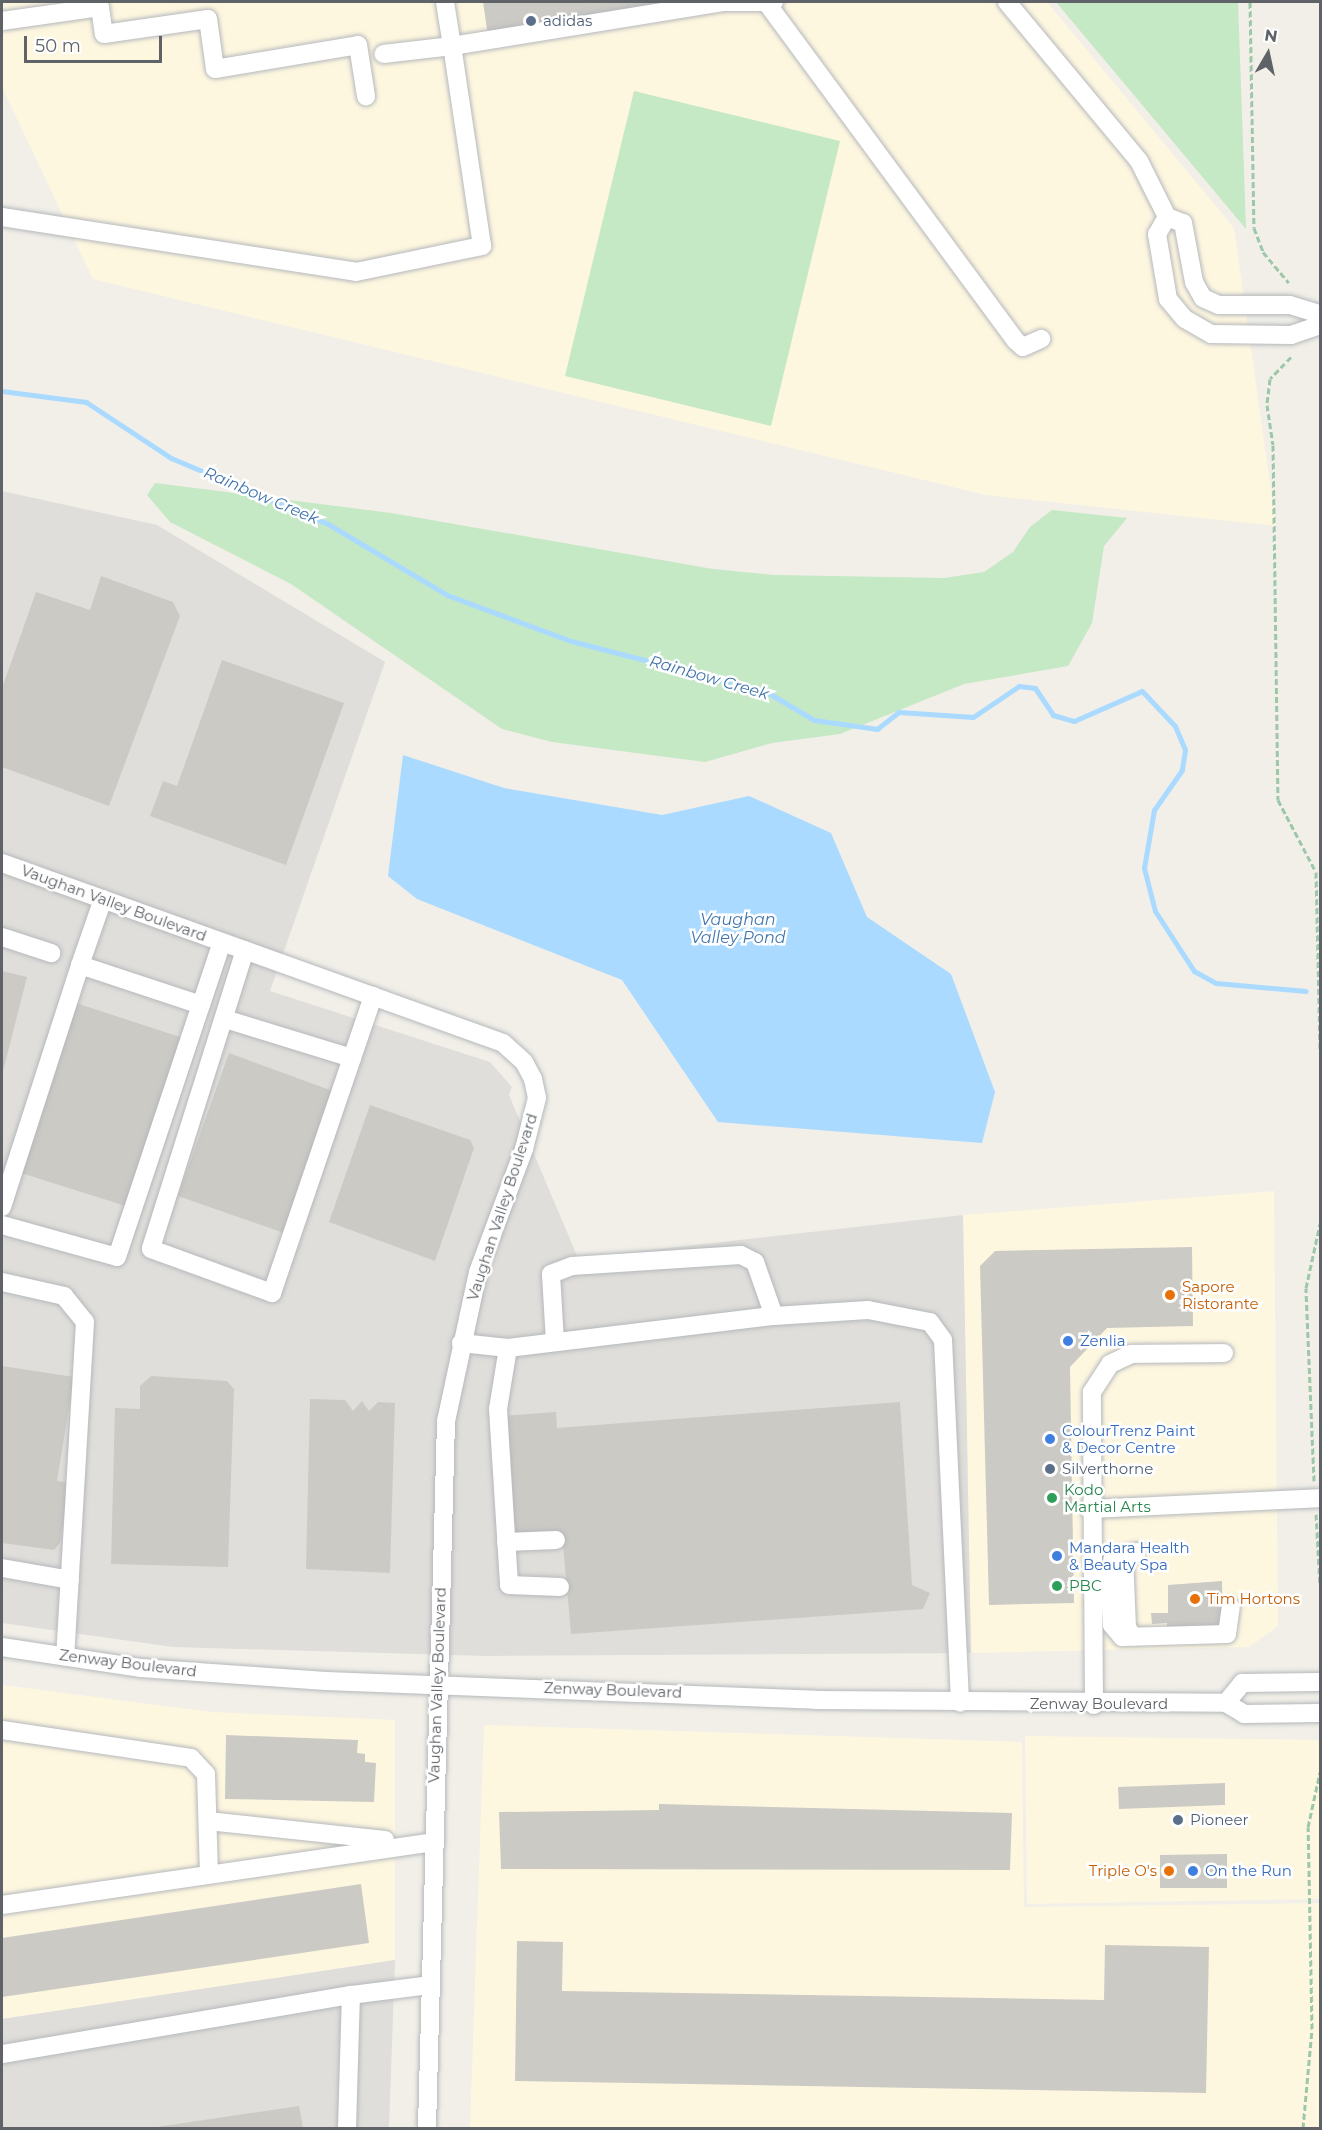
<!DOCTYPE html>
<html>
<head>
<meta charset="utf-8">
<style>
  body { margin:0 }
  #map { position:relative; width:1322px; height:2130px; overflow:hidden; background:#f1efe8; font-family:Montserrat,sans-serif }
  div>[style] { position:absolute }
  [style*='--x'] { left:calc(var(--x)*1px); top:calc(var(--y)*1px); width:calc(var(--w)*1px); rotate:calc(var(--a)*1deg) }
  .commercial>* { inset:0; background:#fef7e0 }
  .industrial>* { inset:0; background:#e0deda }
  .green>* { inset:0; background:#c5e8c5 }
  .water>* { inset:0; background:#aadaff }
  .stream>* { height:5px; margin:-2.5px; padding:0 2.5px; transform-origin:2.5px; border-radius:2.5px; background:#aadaff }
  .building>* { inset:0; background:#cccac5 }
  .path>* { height:3px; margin-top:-1.5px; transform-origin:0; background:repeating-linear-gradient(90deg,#9cc7a9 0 6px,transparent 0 9px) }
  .roads { filter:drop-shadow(0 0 2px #b5b8bc) drop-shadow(0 0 2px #b5b8bc) }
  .minor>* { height:18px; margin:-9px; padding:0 9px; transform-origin:9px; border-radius:9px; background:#fff }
  .dots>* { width:16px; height:16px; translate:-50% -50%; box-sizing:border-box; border:3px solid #fff; border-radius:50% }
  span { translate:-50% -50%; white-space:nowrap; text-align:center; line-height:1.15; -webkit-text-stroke:5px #fff; paint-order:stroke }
  .service-label { font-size:15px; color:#4e5e75 }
  .left { translate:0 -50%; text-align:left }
  .street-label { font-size:15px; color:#5f6368 }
  .food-label { font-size:15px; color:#c56008 }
  .right { translate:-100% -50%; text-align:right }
  .shop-label { font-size:15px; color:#366cbe }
  .leisure-label { font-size:15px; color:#27864d }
  .water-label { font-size:16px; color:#4174aa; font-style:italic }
  .frame { position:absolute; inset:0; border:3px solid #5f6368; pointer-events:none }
  .north { position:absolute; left:1238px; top:24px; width:60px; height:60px; -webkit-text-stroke:4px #fff; paint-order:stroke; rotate:9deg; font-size:16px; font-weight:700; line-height:24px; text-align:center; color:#5f6368 }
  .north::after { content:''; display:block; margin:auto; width:21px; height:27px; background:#5f6368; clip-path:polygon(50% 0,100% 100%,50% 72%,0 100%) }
  .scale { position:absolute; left:24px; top:36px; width:138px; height:27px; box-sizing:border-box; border:3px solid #5f6368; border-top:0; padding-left:8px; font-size:18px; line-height:21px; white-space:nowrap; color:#5f6368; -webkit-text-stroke:4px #fff; paint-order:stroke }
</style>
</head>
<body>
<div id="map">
  <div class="commercial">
    <i style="clip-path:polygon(2px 2px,1047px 2px,1234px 228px,1276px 526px,986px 495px,93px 279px,2px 87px)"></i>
    <i style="clip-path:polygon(1274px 1191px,1278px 1626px,1249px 1647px,971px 1653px,963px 1215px)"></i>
    <i style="clip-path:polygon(2px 1685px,212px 1712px,395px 1720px,395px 1960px,2px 2019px)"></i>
    <i style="clip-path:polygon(484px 1725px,1022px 1742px,1024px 1907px,1320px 1903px,1320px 2128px,470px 2128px)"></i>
    <i style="clip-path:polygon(1025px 1736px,1320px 1740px,1320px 1899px,1027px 1904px)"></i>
  </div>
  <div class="industrial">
    <i style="clip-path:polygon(2px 491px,157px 525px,385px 662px,270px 991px,490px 1062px,512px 1087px,509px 1095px,578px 1258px,963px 1215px,971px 1653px,486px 1656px,173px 1647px,2px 1623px)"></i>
    <i style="clip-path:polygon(395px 1960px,389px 2128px,2px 2128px,2px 2019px)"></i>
  </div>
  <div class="green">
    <i style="clip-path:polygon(1056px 2px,1238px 2px,1246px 229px)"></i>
    <i style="clip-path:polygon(634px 91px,840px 141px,771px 426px,565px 376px)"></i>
    <i style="clip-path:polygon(155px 483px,391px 513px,713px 569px,775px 575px,944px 578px,984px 572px,1013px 552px,1030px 527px,1052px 510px,1127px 518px,1104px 546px,1092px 623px,1068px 666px,964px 684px,840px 734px,772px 743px,705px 762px,552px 742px,502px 729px,291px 584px,170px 522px,147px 495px)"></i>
  </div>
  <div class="water">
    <i style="clip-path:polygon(403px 755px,504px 788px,662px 815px,749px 796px,831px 833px,867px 917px,951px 974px,995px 1092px,982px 1143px,718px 1122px,622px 980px,417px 899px,388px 876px)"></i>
  </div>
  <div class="stream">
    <i style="--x:2;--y:391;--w:85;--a:7.5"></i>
    <i style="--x:86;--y:402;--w:102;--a:33.4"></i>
    <i style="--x:171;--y:458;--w:170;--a:22.8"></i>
    <i style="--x:328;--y:524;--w:139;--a:30.8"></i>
    <i style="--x:447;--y:595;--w:132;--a:20.4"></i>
    <i style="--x:571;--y:641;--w:200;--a:14.5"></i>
    <i style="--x:765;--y:691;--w:57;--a:30.6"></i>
    <i style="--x:814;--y:720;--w:64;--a:8.1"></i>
    <i style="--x:877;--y:729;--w:28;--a:-38"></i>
    <i style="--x:899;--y:712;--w:74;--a:3.9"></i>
    <i style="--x:973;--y:717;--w:55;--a:-34"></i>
    <i style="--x:1019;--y:686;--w:16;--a:7"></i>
    <i style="--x:1035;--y:688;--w:32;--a:56"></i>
    <i style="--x:1053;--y:715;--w:22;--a:16"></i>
    <i style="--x:1074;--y:721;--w:74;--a:-23.8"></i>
    <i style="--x:1142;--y:691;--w:48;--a:46.7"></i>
    <i style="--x:1175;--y:726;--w:26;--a:67"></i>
    <i style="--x:1185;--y:750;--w:20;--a:99"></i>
    <i style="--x:1182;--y:770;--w:49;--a:125"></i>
    <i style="--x:1154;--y:810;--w:59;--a:99.8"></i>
    <i style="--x:1144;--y:868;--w:44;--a:75.7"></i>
    <i style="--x:1155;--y:911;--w:72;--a:57"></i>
    <i style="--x:1194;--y:971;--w:25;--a:29"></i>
    <i style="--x:1216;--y:983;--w:90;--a:5.1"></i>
  </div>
  <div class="building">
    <i style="clip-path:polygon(483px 2px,665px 2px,666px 6px,488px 36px)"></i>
    <i style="clip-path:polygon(101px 576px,173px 602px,180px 616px,109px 806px,2px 767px,2px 688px,36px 592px,90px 610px)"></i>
    <i style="clip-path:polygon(222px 660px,344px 703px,286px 865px,150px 816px,163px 781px,177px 786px)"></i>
    <i style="clip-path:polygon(2px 971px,27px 977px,2px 1075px)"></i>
    <i style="clip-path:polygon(76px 1003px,183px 1038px,129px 1207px,21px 1173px)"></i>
    <i style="clip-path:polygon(229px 1053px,338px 1093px,287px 1234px,178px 1196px)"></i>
    <i style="clip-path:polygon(370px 1105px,470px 1140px,474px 1148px,435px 1261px,329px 1222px)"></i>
    <i style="clip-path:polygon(1192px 1247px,1193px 1326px,1107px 1328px,1070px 1367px,1074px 1603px,989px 1605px,980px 1266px,995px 1251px)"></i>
    <i style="clip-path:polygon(2px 1366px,74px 1377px,57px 1481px,70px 1483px,60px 1543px,54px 1550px,2px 1543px)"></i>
    <i style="clip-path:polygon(151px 1376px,227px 1381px,234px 1389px,228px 1567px,111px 1564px,115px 1408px,140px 1409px,140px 1386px)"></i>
    <i style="clip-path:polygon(310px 1399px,345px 1400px,353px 1411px,362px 1401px,369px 1411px,378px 1402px,395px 1403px,390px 1573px,306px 1569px)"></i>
    <i style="clip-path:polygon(900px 1402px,912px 1585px,930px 1593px,923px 1609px,571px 1634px,562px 1533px,512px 1538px,503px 1416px,556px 1412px,557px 1428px)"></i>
    <i style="clip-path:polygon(1222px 1581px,1223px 1629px,1167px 1630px,1167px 1623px,1152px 1624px,1151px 1613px,1168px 1613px,1168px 1585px)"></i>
    <i style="clip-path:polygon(226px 1735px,358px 1740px,357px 1753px,365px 1754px,365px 1762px,376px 1763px,374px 1802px,225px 1799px)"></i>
    <i style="clip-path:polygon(1225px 1783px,1225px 1805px,1119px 1809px,1118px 1787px)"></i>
    <i style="clip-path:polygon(659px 1804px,1012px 1813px,1010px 1870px,501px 1869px,499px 1812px,659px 1810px)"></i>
    <i style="clip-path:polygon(1227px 1854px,1227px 1888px,1160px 1888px,1160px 1855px)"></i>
    <i style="clip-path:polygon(361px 1884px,369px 1943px,2px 1997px,2px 1938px)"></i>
    <i style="clip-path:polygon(517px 1941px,563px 1942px,562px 1991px,1104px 2000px,1105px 1945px,1209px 1947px,1206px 2093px,515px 2081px)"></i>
    <i style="clip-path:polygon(299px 2106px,303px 2128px,157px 2128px,157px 2127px)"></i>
  </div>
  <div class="path">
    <i style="--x:1250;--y:2;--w:226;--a:89"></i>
    <i style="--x:1254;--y:228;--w:26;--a:69"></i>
    <i style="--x:1263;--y:252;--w:40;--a:50"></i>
    <i style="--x:1291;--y:357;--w:30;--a:134"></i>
    <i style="--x:1270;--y:379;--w:26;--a:97"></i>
    <i style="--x:1267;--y:405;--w:40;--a:81.5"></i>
    <i style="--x:1273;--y:445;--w:355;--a:89.2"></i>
    <i style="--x:1278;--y:800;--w:81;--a:62.2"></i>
    <i style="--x:1316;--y:872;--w:177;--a:88.7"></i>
    <i style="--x:1314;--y:1481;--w:193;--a:-92.4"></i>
    <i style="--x:1306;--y:1288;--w:66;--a:-77.7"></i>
    <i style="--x:1316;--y:1514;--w:71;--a:86.8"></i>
    <i style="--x:1303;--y:2128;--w:99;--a:-84.8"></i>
    <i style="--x:1312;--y:2029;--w:202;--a:-91.1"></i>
    <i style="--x:1308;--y:1827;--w:56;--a:-77.7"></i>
  </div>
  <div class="roads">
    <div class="minor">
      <i style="--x:445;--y:2;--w:45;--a:81"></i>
      <i style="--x:452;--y:46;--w:276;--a:-9.2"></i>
      <i style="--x:724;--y:2;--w:50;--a:0"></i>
      <i style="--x:766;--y:2;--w:421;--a:53.6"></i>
      <i style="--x:1016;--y:341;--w:9;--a:41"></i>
      <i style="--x:1023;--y:347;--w:20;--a:-24"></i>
      <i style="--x:1007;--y:2;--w:207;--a:50.3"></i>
      <i style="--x:1139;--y:161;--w:63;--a:63.4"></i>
      <i style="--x:1167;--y:217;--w:17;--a:21"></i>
      <i style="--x:1183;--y:223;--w:60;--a:79.4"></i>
      <i style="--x:1194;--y:282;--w:18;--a:61"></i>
      <i style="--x:1203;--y:298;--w:17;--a:24"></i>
      <i style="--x:1219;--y:305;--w:71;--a:0"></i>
      <i style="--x:1290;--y:305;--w:31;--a:17"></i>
      <i style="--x:2;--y:21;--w:99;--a:-8.1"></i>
      <i style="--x:100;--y:7;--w:27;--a:82"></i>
      <i style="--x:104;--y:34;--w:105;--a:-8.2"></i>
      <i style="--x:208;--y:19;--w:50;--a:82"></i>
      <i style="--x:215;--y:69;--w:145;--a:-9.5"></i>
      <i style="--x:358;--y:45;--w:52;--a:81.1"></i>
      <i style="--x:2;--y:217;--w:358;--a:8.8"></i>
      <i style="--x:356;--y:272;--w:129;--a:-11.7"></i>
      <i style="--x:482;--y:246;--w:202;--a:-98.5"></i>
      <i style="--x:452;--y:46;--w:69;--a:173.4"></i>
      <i style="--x:1167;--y:217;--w:20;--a:120"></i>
      <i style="--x:1157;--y:234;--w:66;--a:80.4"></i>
      <i style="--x:1168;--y:299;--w:26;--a:50"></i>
      <i style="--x:1185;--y:319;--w:30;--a:30"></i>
      <i style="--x:1211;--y:334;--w:80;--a:0.7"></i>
      <i style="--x:1291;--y:335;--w:31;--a:-19"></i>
      <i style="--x:2;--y:863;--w:532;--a:19.76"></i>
      <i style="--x:503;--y:1043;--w:28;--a:42"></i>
      <i style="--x:524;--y:1062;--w:19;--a:62"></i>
      <i style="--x:533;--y:1079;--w:19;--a:78"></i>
      <i style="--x:537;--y:1098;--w:53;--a:104.3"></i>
      <i style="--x:524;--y:1149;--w:131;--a:110.5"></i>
      <i style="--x:478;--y:1272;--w:152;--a:102.1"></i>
      <i style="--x:446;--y:1421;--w:707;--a:91.54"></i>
      <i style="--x:103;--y:899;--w:70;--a:109.2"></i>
      <i style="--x:80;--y:965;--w:127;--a:18.3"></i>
      <i style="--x:201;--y:1005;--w:66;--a:-71.6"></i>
      <i style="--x:2;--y:937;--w:52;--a:18.1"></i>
      <i style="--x:245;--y:950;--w:313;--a:107.5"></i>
      <i style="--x:151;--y:1249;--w:129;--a:20"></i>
      <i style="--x:272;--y:1293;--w:314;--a:-71.2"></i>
      <i style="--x:225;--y:1019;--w:133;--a:17.1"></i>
      <i style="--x:2;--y:1207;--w:254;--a:-72.1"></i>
      <i style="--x:2;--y:1225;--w:119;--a:15.5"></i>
      <i style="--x:117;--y:1257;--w:266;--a:-71.6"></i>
      <i style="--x:2;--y:1282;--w:64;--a:12.7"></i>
      <i style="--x:64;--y:1296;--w:33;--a:51"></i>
      <i style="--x:85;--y:1322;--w:335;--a:93.4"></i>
      <i style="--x:555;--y:1342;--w:68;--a:-93.4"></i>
      <i style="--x:551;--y:1274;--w:22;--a:-21"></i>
      <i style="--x:572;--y:1266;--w:169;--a:-3.7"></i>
      <i style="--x:741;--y:1255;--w:16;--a:27"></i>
      <i style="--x:755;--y:1262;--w:57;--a:70.6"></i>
      <i style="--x:461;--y:1343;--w:47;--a:6.1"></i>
      <i style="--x:508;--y:1348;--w:268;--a:-6.9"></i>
      <i style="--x:774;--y:1316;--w:94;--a:-3.7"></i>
      <i style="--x:868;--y:1310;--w:63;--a:11"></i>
      <i style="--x:930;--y:1322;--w:22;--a:54"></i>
      <i style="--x:943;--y:1340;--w:363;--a:87.3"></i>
      <i style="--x:508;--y:1348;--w:62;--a:99.3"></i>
      <i style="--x:498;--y:1409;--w:176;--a:86.4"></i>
      <i style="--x:509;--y:1585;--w:51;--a:2.2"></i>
      <i style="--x:1089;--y:1509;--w:231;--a:-2.7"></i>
      <i style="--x:506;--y:1542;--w:50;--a:-2.3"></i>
      <i style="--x:1137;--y:1552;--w:25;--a:166"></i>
      <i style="--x:1113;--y:1558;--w:15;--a:106"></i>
      <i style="--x:1109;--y:1572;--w:53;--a:86.8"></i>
      <i style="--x:1112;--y:1625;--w:16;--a:50"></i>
      <i style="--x:1122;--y:1637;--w:105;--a:-1.6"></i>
      <i style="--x:1227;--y:1634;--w:27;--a:-82"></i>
      <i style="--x:1124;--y:1556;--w:72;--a:87.6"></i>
      <i style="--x:1127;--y:1628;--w:11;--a:52"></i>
      <i style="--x:2;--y:1568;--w:69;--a:10"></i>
      <i style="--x:2;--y:1647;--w:141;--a:8.6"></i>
      <i style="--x:141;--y:1668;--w:185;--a:4"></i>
      <i style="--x:326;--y:1681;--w:490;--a:2.2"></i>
      <i style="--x:816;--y:1700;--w:410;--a:0.4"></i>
      <i style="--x:1226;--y:1703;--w:21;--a:31"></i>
      <i style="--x:1244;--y:1714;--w:76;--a:-0.8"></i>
      <i style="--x:1226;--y:1703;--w:26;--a:-51"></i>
      <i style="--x:1242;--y:1683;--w:78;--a:-0.7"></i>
      <i style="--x:1094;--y:1705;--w:313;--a:-90.4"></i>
      <i style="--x:1092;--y:1392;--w:33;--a:-57"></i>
      <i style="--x:1110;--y:1364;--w:23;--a:-25"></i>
      <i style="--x:1131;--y:1354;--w:93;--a:-0.6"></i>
      <i style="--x:2;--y:1730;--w:191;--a:8.4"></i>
      <i style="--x:191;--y:1758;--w:22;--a:47"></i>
      <i style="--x:206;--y:1774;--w:100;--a:88.3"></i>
      <i style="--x:208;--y:1821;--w:178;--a:6.1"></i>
      <i style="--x:2;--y:1905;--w:436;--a:-8.3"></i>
      <i style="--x:2;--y:2054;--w:354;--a:-9.6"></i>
      <i style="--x:347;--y:2128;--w:133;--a:-88.3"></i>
      <i style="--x:351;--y:1995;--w:80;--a:-7.2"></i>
    </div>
  </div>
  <div class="dots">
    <i style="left:531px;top:21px;background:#5c6f8a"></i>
    <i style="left:1170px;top:1295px;background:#e8710a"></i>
    <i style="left:1068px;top:1341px;background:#3f7fe0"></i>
    <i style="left:1050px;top:1439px;background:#3f7fe0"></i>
    <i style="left:1050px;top:1469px;background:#5c6f8a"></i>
    <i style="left:1052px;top:1498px;background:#2e9e5b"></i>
    <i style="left:1057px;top:1556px;background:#3f7fe0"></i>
    <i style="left:1057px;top:1586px;background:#2e9e5b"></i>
    <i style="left:1195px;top:1599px;background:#e8710a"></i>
    <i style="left:1178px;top:1820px;background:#5c6f8a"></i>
    <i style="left:1169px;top:1871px;background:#e8710a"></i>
    <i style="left:1193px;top:1871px;background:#3f7fe0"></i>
  </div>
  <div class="service-label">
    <span class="left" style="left:543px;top:21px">adidas</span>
    <span class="left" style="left:1062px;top:1469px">Silverthorne</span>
    <span class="left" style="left:1190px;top:1820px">Pioneer</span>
  </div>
  <div class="street-label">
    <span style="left:114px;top:903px;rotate:20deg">Vaughan Valley Boulevard</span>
    <span style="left:502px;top:1207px;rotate:-72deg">Vaughan Valley Boulevard</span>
    <span style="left:128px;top:1663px;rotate:7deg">Zenway Boulevard</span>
    <span style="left:437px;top:1685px;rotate:-88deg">Vaughan Valley Boulevard</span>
    <span style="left:613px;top:1690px;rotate:2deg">Zenway Boulevard</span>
    <span style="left:1099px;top:1704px">Zenway Boulevard</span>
  </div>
  <div class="food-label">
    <span class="left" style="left:1182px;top:1295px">Sapore<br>Ristorante</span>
    <span class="left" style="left:1207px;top:1599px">Tim Hortons</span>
    <span class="right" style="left:1157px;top:1871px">Triple O's</span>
  </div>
  <div class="shop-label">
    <span class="left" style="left:1080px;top:1341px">Zenlia</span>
    <span class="left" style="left:1062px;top:1439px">ColourTrenz Paint<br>&amp; Decor Centre</span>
    <span class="left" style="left:1069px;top:1556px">Mandara Health<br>&amp; Beauty Spa</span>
    <span class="left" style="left:1205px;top:1871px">On the Run</span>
  </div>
  <div class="leisure-label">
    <span class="left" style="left:1064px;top:1498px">Kodo<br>Martial Arts</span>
    <span class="left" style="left:1069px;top:1586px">PBC</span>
  </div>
  <div class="water-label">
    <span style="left:261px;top:496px;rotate:23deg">Rainbow Creek</span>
    <span style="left:709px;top:678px;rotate:16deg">Rainbow Creek</span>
    <span style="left:738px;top:929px">Vaughan<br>Valley Pond</span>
  </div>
  <div class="frame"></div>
  <div class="north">N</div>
  <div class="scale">50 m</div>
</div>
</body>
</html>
